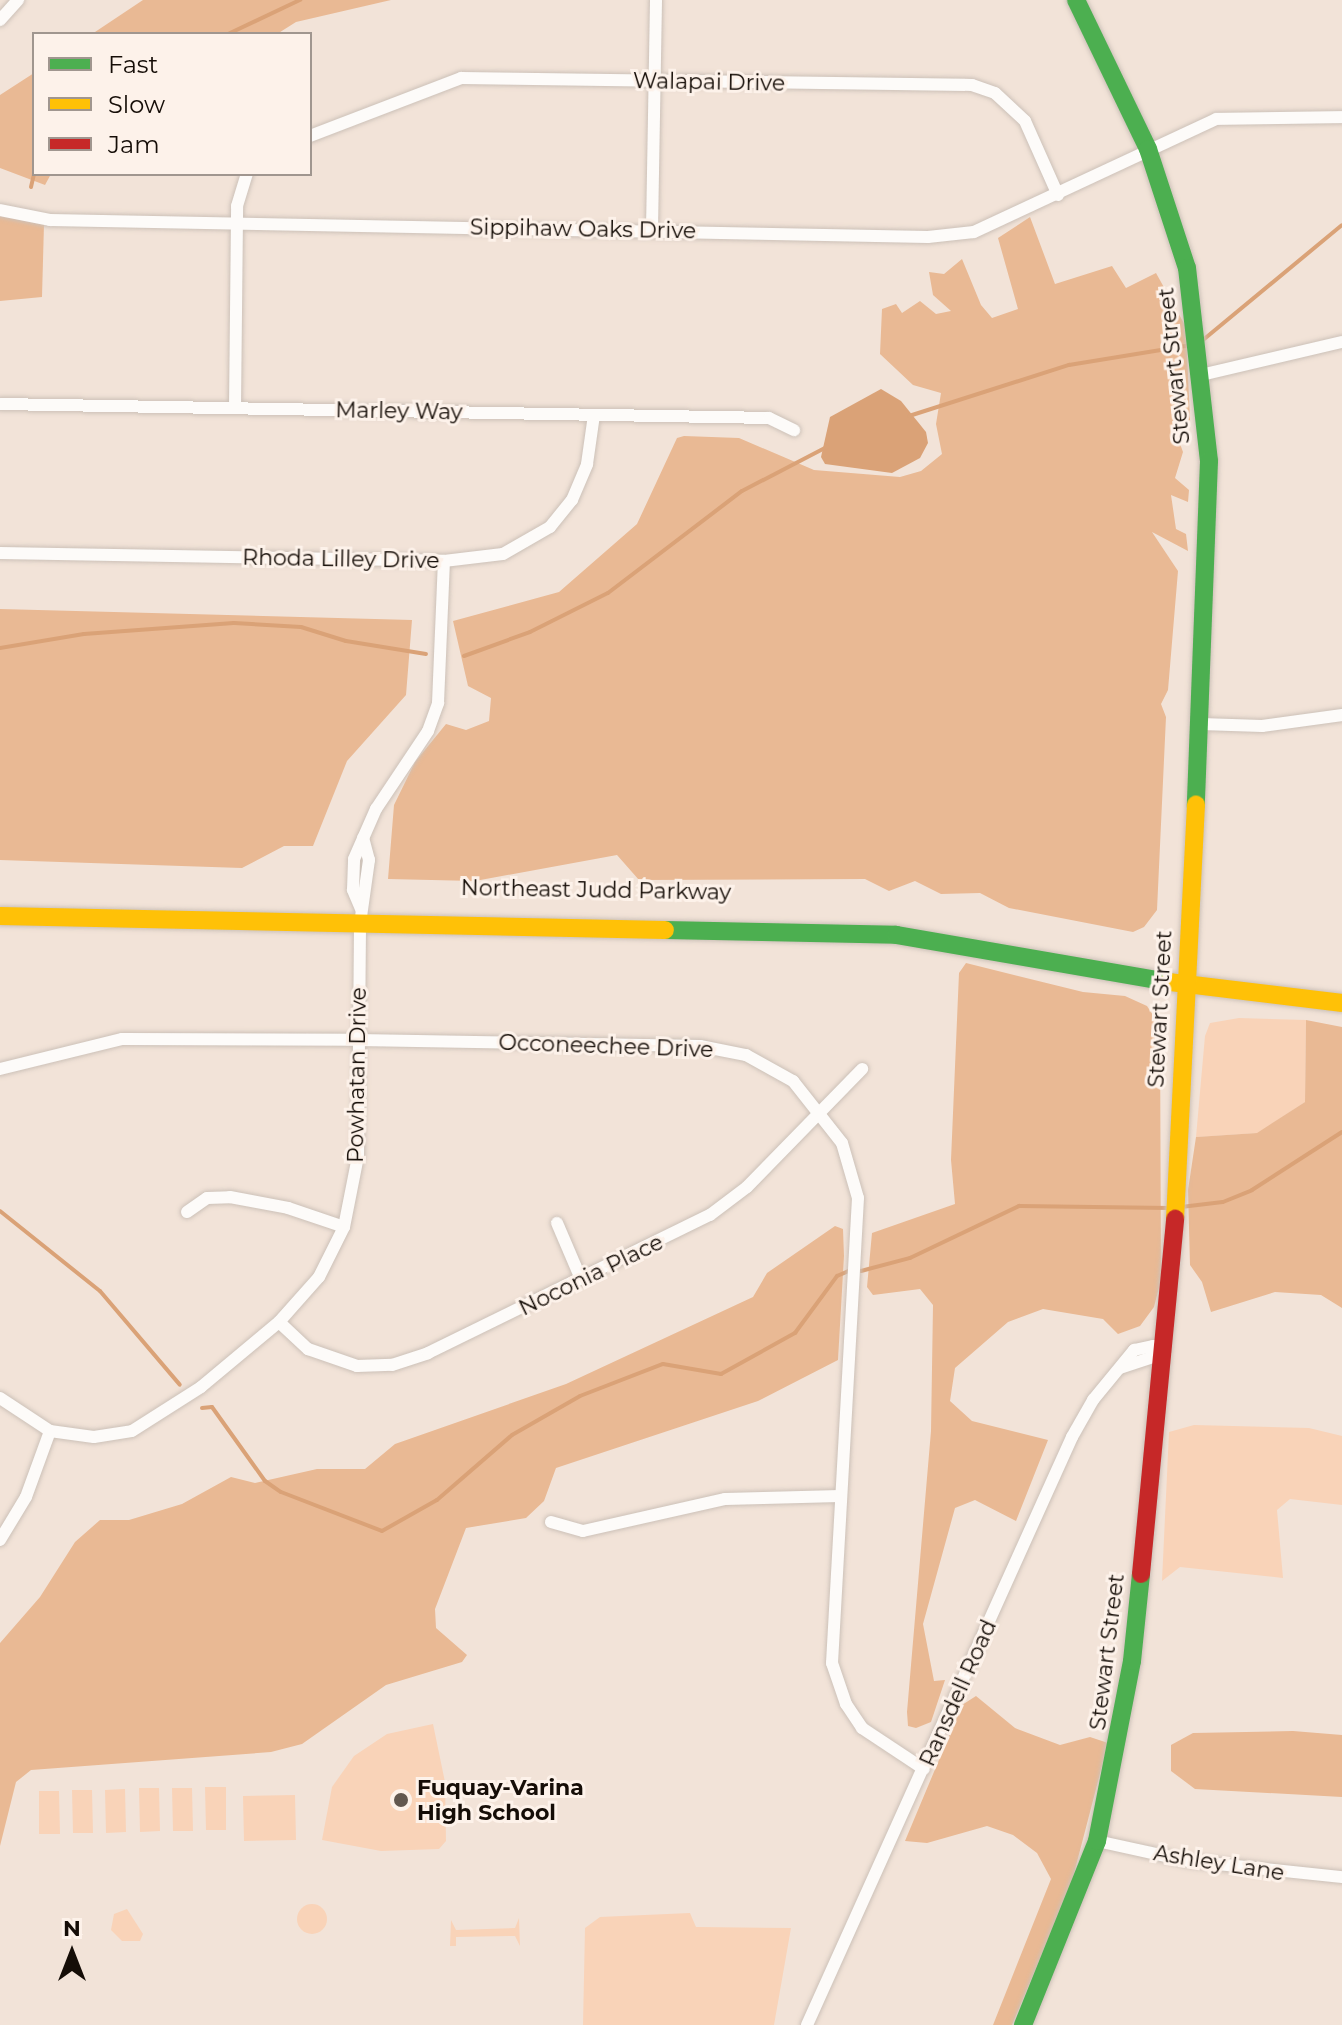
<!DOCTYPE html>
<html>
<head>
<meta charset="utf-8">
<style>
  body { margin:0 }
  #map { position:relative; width:1342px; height:2025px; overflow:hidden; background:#f2e3d8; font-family:Montserrat,sans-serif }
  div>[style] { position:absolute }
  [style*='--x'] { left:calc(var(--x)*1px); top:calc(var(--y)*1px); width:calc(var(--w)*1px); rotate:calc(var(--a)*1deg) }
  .green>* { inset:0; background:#f9d3b8 }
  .round { border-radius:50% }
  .forest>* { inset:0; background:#e9b994 }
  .water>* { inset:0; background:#daa277 }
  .stream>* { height:4px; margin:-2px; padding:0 2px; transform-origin:2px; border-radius:2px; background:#daa277 }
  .roads { filter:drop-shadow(0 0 2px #ccc1b8) drop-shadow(0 0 2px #ccc1b8) }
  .street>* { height:12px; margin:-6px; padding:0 6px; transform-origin:6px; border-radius:6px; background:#fdfbf9 }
  .fast>* { height:18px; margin:-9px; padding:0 9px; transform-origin:9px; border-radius:9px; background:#4caf50 }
  .slow>* { height:18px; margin:-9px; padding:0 9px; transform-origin:9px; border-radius:9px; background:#ffc107 }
  .jam>* { height:18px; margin:-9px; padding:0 9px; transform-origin:9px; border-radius:9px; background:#c62828 }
  .dots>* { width:22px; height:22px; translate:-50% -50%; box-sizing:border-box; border:4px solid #fdf2ea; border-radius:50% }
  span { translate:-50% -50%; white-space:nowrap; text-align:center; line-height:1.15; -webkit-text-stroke:6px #fdf2ea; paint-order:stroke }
  .street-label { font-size:22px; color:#150d07 }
  .poi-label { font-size:22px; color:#150d07; font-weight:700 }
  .left { translate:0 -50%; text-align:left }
  .legend { position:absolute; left:32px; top:32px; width:280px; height:144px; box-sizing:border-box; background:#fdf2ea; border:2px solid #a0968f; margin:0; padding:10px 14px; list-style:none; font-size:24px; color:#150d07 }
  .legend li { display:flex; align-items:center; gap:16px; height:40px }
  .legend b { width:40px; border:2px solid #a0968f }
  .north { position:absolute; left:32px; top:1913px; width:80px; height:80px; -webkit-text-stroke:6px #fdf2ea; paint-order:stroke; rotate:0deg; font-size:22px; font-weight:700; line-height:32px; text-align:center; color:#150d07 }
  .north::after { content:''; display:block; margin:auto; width:28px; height:36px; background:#150d07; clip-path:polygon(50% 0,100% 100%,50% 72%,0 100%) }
</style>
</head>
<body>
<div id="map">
  <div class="green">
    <i style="clip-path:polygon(1239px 1018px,1306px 1020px,1305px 1102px,1258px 1133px,1196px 1137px,1205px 1036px,1210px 1023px)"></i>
    <i style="clip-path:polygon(1194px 1425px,1309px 1428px,1342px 1436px,1342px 1505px,1290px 1499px,1277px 1510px,1283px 1578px,1180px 1567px,1162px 1581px,1169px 1432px)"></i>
    <i style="clip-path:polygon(433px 1724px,445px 1782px,446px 1841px,439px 1849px,381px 1851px,322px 1840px,332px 1787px,354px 1756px,387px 1734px)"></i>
    <i style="clip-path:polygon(205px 1787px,226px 1787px,226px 1830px,206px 1830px)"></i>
    <i style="clip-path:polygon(139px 1788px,159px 1788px,160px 1831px,140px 1832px)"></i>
    <i style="clip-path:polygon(172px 1788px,192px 1788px,193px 1831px,173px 1831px)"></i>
    <i style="clip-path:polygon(125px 1789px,126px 1832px,106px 1833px,105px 1790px)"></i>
    <i style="clip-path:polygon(72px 1790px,92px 1790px,93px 1833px,73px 1833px)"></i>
    <i style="clip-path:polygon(39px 1791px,59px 1791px,60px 1834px,39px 1834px)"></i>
    <i style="clip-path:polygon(295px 1795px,296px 1840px,244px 1841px,243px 1796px)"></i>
    <i class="round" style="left:297px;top:1904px;width:30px;height:30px"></i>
    <i style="clip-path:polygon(127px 1909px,143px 1934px,140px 1941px,122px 1941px,111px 1930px,114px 1914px)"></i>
    <i style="clip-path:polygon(690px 1913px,696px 1927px,791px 1928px,774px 2025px,583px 2025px,585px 1928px,600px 1917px)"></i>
    <i style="clip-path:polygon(519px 1918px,520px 1946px,515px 1936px,456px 1937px,456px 1946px,450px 1946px,451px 1920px,456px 1930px,515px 1928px)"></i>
  </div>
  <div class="forest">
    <i style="clip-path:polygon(143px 0,391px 0,296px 22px,277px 34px,92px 34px)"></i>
    <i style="clip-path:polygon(34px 73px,34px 174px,51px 174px,45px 185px,0 168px,0 95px)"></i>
    <i style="clip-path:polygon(0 213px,44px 224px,42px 297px,0 301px)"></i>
    <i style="clip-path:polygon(1030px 217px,1055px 284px,1112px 266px,1126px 288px,1156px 273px,1186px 327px,1190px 420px,1175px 430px,1183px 452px,1175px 478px,1189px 490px,1188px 502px,1171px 495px,1176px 529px,1186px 534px,1188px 551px,1152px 532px,1178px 571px,1168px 690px,1161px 704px,1166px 717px,1157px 910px,1144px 927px,1133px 932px,1009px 908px,980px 893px,941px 894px,915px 881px,889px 891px,865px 879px,639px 880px,617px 855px,475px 881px,388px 879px,394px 805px,415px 762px,446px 724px,466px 730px,489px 721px,491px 698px,468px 686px,453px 621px,559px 592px,637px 524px,677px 438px,684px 436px,739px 438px,814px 470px,900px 477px,921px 471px,942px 454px,936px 424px,941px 393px,913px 385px,880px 354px,882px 309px,896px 304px,902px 313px,920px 301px,936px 314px,951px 311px,933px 295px,929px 272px,944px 274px,962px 259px,981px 305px,992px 318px,1018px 309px,998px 238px)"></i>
    <i style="clip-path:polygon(0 609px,412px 620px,406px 695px,347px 761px,313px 846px,284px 846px,242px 868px,0 860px)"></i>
    <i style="clip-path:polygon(966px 963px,1083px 992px,1125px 996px,1147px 1006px,1160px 1026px,1161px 1280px,1154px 1307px,1140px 1326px,1118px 1334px,1103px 1319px,1043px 1309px,1008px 1322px,955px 1368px,950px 1401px,972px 1421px,1048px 1440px,1016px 1521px,975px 1500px,955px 1508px,923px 1624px,934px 1681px,945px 1680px,931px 1722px,916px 1728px,908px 1726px,907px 1712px,931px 1431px,933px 1305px,920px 1289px,873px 1295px,867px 1287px,872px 1233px,955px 1204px,951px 1160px,959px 973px)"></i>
    <i style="clip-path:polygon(1306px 1020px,1342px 1027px,1342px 1308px,1321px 1295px,1275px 1292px,1211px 1312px,1202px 1282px,1190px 1265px,1188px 1190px,1196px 1137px,1257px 1133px,1305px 1102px)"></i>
    <i style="clip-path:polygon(835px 1226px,843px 1229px,844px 1256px,838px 1360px,758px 1401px,556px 1468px,544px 1501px,526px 1518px,466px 1528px,435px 1609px,436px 1628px,467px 1655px,462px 1662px,386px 1685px,302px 1744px,271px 1752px,31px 1770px,16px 1782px,0 1846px,0 1643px,40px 1597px,75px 1542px,100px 1520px,129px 1520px,182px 1504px,231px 1477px,255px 1483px,317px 1469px,365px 1469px,395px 1444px,566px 1384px,753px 1297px,767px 1273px)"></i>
    <i style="clip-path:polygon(976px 1696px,1015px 1728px,1060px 1745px,1090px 1737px,1108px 1743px,1071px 1885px,1012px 2025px,993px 2025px,1051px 1879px,1037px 1853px,1013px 1835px,987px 1826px,927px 1843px,905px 1841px,962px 1705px)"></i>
    <i style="clip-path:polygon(1293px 1731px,1342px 1735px,1342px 1797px,1195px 1789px,1171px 1771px,1171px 1745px,1193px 1733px)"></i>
  </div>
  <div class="water">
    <i style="clip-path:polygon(881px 389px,901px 401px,926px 432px,928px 443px,920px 458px,892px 473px,825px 464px,821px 457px,830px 417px)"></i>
  </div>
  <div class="stream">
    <i style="--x:228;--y:34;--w:80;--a:-25.3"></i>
    <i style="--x:31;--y:187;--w:13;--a:-77"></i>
    <i style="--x:1203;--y:340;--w:180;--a:-39.6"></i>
    <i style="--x:909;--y:416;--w:168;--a:-17.7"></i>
    <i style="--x:1069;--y:365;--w:124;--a:-9.3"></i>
    <i style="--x:0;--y:648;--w:85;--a:-9.5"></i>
    <i style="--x:84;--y:634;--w:150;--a:-4.2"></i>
    <i style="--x:234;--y:623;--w:67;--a:3.4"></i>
    <i style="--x:301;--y:627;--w:47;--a:17.3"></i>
    <i style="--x:346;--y:641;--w:81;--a:9.2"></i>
    <i style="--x:464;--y:656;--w:70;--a:-20"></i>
    <i style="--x:530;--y:632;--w:87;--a:-26.6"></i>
    <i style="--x:608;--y:593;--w:168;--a:-37.3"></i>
    <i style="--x:742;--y:491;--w:96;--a:-27.4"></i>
    <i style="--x:1181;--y:1207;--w:42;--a:-6.8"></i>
    <i style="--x:1223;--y:1202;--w:31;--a:-22"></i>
    <i style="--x:1252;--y:1190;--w:107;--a:-32.8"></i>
    <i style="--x:0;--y:1211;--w:128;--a:38.7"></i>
    <i style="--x:100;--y:1291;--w:123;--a:49.6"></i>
    <i style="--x:861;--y:1271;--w:51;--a:-14.9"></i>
    <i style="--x:910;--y:1258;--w:121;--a:-25.5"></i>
    <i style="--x:1019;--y:1206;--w:150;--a:0.8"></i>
    <i style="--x:202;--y:1408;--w:10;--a:-6"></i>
    <i style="--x:212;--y:1407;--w:91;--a:54.4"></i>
    <i style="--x:265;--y:1481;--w:19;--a:35"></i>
    <i style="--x:281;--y:1492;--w:108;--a:21.1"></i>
    <i style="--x:382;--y:1531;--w:63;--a:-29.4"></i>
    <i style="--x:437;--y:1500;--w:99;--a:-40.9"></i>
    <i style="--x:512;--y:1435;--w:78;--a:-29.8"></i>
    <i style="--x:580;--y:1396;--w:89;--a:-21.1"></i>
    <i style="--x:663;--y:1364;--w:59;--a:9.8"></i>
    <i style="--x:721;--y:1374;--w:85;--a:-29"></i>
    <i style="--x:795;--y:1333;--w:71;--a:-53.6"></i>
    <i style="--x:837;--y:1276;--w:13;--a:-23"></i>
  </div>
  <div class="roads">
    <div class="street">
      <i style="--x:0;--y:20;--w:27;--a:-48"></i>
      <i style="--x:310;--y:136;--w:162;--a:-21"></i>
      <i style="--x:461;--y:78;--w:511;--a:0.78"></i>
      <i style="--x:972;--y:85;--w:24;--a:19"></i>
      <i style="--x:995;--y:93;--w:41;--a:43"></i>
      <i style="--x:1025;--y:121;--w:81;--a:66"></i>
      <i style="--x:0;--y:210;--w:51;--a:11.3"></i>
      <i style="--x:50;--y:220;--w:878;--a:1.11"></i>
      <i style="--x:928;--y:237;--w:46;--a:-6.2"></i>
      <i style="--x:974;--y:232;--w:267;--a:-25"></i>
      <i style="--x:1216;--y:119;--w:126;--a:-0.9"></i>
      <i style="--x:652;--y:230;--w:230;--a:-89"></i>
      <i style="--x:1201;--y:375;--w:145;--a:-13.2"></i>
      <i style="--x:0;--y:404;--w:769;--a:1.04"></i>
      <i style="--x:769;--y:418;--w:28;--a:26"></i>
      <i style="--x:235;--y:408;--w:202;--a:-89.4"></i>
      <i style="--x:237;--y:206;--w:34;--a:-73"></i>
      <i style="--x:0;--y:553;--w:444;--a:1"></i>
      <i style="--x:444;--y:561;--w:59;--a:-6.8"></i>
      <i style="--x:503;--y:554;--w:54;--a:-29.9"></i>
      <i style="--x:550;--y:527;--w:35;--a:-51"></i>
      <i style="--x:572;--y:500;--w:39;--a:-67"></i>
      <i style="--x:587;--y:464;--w:49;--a:-81.9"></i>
      <i style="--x:1201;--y:724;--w:61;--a:1.9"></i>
      <i style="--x:1262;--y:726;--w:81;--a:-7.8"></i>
      <i style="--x:361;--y:909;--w:21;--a:-113"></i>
      <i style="--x:353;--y:890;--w:31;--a:-88"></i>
      <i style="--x:354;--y:859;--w:55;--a:-66.3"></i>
      <i style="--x:376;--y:809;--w:94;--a:-56.3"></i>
      <i style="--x:428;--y:731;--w:30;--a:-70"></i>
      <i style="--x:438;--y:703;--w:142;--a:-87.6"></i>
      <i style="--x:0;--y:1069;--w:126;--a:-13.8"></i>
      <i style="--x:122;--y:1039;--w:236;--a:0.2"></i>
      <i style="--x:358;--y:1040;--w:342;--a:1"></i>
      <i style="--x:700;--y:1046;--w:47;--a:11.1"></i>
      <i style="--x:746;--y:1055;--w:54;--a:29"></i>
      <i style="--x:793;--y:1081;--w:79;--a:51.7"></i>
      <i style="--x:842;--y:1143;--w:57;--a:73.8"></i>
      <i style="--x:858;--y:1198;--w:466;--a:93.2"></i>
      <i style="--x:832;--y:1663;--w:43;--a:71.1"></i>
      <i style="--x:846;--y:1704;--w:29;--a:56"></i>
      <i style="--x:862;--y:1728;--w:74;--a:33.5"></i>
      <i style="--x:187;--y:1212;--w:24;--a:-35"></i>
      <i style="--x:207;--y:1198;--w:23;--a:-2"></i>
      <i style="--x:230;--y:1197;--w:59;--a:10.7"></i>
      <i style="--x:288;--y:1208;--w:59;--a:18.7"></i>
      <i style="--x:557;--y:1223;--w:61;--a:66.8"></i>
      <i style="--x:279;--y:1322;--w:40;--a:43"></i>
      <i style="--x:308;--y:1349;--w:52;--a:19.1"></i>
      <i style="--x:357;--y:1366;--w:35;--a:-2"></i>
      <i style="--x:392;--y:1365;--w:38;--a:-18"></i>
      <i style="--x:428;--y:1353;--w:314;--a:-26.1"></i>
      <i style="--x:710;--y:1215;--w:46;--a:-37.1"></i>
      <i style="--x:747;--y:1187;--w:165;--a:-45.7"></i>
      <i style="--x:0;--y:1398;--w:60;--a:33.4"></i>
      <i style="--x:50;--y:1431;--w:44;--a:7.8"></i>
      <i style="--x:94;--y:1437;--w:38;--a:-9"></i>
      <i style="--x:132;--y:1431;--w:82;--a:-32.5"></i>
      <i style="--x:201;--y:1387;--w:102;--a:-39.8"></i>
      <i style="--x:279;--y:1322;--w:60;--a:-48.4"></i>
      <i style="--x:319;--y:1277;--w:56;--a:-63.4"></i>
      <i style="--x:344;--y:1227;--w:72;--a:-78.8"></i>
      <i style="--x:358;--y:1156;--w:232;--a:-89.5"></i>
      <i style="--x:360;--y:924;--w:65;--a:-82"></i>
      <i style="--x:369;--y:860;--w:23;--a:-105"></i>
      <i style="--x:551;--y:1522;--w:33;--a:16"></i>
      <i style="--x:583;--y:1531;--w:146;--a:-12.7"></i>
      <i style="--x:725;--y:1499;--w:115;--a:-1.5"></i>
      <i style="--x:0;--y:1540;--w:50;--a:-58.8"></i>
      <i style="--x:26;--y:1497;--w:70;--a:-70"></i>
      <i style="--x:1097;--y:1841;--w:94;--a:12.3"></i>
      <i style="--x:1189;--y:1861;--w:154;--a:6"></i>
      <i style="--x:807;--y:2025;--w:645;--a:-65.74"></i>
      <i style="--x:1072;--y:1437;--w:43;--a:-60.4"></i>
      <i style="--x:1093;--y:1400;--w:65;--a:-50.6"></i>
      <i style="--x:1134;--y:1350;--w:19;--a:-12"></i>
      <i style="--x:1153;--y:1346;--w:14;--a:30"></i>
      <i style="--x:1165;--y:1353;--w:47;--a:161.6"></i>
    </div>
    <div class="fast">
      <i style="--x:1076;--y:0;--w:165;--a:64.2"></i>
      <i style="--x:1148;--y:149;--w:125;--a:71.9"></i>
      <i style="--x:1187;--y:268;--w:194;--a:83.5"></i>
      <i style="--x:1209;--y:461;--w:344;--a:92.2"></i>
      <i style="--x:665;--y:930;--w:231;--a:1.2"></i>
      <i style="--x:896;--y:935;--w:277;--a:9.8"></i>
      <i style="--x:1023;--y:2025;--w:198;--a:-68.1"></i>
      <i style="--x:1097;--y:1841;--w:183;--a:-79"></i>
      <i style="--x:1132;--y:1661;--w:87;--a:-84.1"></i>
    </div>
    <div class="slow">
      <i style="--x:0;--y:916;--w:665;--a:1.21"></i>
      <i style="--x:1169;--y:982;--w:174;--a:6.9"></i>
      <i style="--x:1175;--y:1219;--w:415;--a:-87.1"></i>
    </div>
    <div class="jam">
      <i style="--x:1141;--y:1574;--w:357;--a:-84.5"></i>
    </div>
  </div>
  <div class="dots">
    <i style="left:401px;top:1800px;background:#625850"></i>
  </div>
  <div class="street-label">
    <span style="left:709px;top:82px;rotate:1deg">Walapai Drive</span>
    <span style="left:583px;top:229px;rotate:1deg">Sippihaw Oaks Drive</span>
    <span style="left:1174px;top:366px;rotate:-96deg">Stewart Street</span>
    <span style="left:399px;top:411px;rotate:1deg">Marley Way</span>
    <span style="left:341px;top:559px;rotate:1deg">Rhoda Lilley Drive</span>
    <span style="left:596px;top:890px;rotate:1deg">Northeast Judd Parkway</span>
    <span style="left:1160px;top:1009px;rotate:-87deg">Stewart Street</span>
    <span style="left:606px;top:1046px;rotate:2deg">Occoneechee Drive</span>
    <span style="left:357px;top:1075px;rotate:-89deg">Powhatan Drive</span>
    <span style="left:591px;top:1275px;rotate:-26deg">Noconia Place</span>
    <span style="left:1107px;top:1652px;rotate:-83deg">Stewart Street</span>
    <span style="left:958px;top:1693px;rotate:-66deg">Ransdell Road</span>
    <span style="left:1219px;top:1863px;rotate:9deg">Ashley Lane</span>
  </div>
  <div class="poi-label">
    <span class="left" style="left:417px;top:1800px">Fuquay-Varina<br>High School</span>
  </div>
  <ul class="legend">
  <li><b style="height:10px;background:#4caf50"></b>Fast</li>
  <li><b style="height:10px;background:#ffc107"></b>Slow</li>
  <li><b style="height:10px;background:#c62828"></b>Jam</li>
  </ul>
  <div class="north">N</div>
</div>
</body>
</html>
